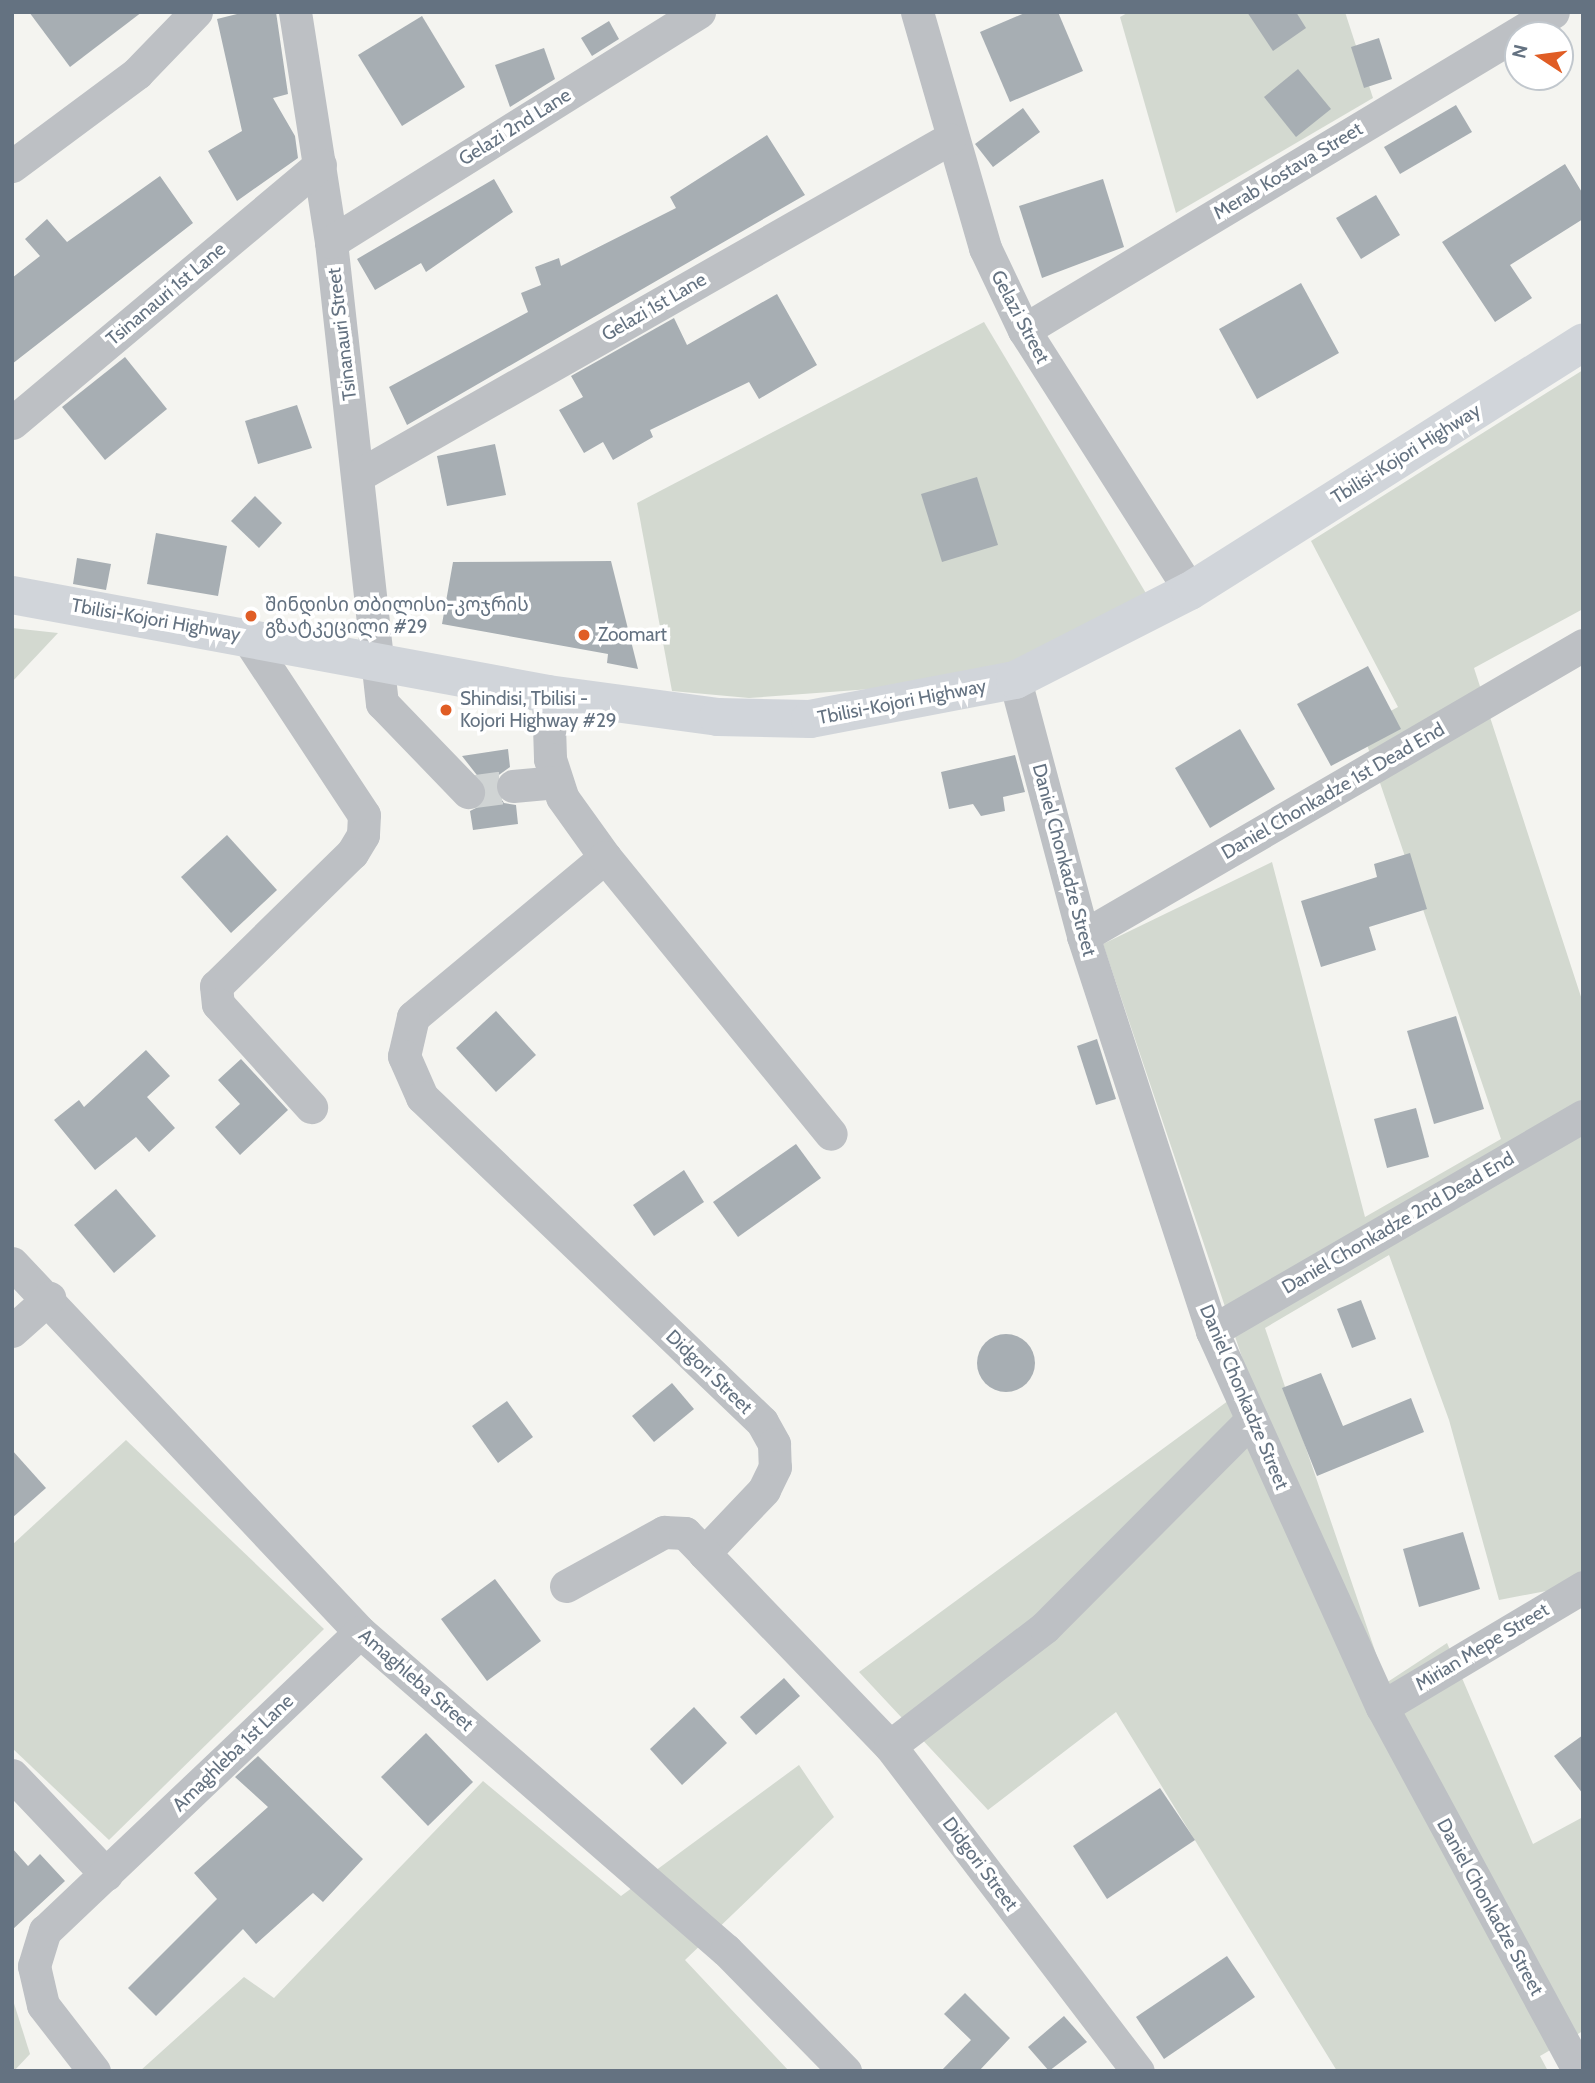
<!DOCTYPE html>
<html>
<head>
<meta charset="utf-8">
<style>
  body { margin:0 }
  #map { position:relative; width:1595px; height:2083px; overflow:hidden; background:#f4f4f0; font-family:Cabin,"Noto Sans Georgian",sans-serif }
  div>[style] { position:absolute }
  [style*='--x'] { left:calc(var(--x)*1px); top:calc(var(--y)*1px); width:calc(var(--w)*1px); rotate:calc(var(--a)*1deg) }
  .green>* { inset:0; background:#d3d9d0 }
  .building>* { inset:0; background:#a7aeb3 }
  .round { border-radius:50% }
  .minor-tunnel>* { height:33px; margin-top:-16.5px; transform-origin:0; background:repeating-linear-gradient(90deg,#d0d4d4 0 33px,transparent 0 50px) }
  .minor>* { height:33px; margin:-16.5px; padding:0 16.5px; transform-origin:16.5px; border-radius:16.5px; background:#bdc0c4 }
  .major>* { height:38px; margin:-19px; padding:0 19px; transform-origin:19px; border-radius:19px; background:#d1d5da }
  .dots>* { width:19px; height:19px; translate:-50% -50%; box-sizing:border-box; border:4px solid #fff; border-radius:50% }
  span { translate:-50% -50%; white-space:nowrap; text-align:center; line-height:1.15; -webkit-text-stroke:7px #fff; paint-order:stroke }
  .street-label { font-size:19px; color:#647281 }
  .poi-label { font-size:19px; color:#647281 }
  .left { translate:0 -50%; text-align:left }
  .frame { position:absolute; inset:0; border:14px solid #647281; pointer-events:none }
  .north { position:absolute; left:1504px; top:21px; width:70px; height:70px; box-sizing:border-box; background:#fff; border:2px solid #c1c7cd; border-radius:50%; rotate:283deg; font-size:19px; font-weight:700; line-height:28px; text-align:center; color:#647281 }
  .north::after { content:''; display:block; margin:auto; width:24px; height:32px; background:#e05d25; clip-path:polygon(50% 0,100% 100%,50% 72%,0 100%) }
</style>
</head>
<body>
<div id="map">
  <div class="green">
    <i style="clip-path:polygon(1129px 12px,1345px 12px,1373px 98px,1176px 213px,1120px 17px)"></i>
    <i style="clip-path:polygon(984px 322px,1150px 600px,1038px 660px,898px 687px,749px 698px,672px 691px,637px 503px)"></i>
    <i style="clip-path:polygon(1583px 370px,1583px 609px,1474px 668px,1583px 1003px,1583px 1584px,1499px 1600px,1449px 1420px,1389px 1255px,1265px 1328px,1386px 1683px,1447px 1643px,1533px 1844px,1583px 1817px,1583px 2031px,1540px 2056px,1548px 2071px,1337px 2071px,1116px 1712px,988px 1810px,859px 1672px,1251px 1384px,1103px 944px,1272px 862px,1365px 1217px,1501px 1139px,1361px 727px,1398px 707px,1311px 541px)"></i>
    <i style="clip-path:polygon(12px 628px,58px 633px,12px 682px)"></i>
    <i style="clip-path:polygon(126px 1440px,324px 1629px,109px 1840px,12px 1748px,12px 1545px)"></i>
    <i style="clip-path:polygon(799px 1765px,834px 1817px,685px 1960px,789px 2071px,140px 2071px,244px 1977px,274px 1998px,483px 1781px,621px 1896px)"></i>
    <i style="clip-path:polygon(12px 1997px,30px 2054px,14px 2071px,12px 2071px)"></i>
  </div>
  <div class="building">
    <i style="clip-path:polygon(29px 12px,142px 12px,70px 67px)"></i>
    <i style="clip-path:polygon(245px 12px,276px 12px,288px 94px,273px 98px,295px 136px,298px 158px,237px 201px,208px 151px,242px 131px,217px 19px)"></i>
    <i style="clip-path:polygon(1027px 12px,1058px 12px,1083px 71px,1010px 102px,980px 32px)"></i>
    <i style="clip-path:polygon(1247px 12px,1296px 12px,1306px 28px,1273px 51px)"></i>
    <i style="clip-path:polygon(422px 16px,465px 87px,402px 126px,358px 55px)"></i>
    <i style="clip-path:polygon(609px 21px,619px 39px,592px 56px,581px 38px)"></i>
    <i style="clip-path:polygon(1379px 38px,1392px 79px,1364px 88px,1351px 47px)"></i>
    <i style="clip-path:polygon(544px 48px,555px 79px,510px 107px,495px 65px)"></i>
    <i style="clip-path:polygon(1298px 69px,1331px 109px,1296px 137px,1264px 97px)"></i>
    <i style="clip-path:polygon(1456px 105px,1472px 132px,1400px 174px,1384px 147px)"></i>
    <i style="clip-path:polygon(1023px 108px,1040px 132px,993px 167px,975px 144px)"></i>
    <i style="clip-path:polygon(767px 135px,805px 195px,407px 425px,389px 387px,528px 312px,521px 293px,541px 285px,535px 267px,559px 258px,561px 266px,676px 208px,670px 197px)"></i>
    <i style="clip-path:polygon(1565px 164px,1583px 194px,1583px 219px,1510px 265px,1532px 298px,1495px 322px,1442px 242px)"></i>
    <i style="clip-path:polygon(160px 176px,193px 223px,12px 364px,12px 278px,40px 256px,25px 239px,47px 219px,67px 242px)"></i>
    <i style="clip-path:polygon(494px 179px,513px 212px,426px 272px,421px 263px,375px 290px,357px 259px)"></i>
    <i style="clip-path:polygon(1103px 179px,1124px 247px,1042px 278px,1019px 206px)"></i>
    <i style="clip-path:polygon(1376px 195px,1400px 235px,1361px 259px,1336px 218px)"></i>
    <i style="clip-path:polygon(1301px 283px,1339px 353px,1257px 399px,1219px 329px)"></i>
    <i style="clip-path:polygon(777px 294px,817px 365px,759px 399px,749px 382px,650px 430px,653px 437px,613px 460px,603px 442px,584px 453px,559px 410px,583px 397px,571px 376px,674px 318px,687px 345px)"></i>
    <i style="clip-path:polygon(125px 357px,167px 409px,105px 460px,62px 407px)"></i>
    <i style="clip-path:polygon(297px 405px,312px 448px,258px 464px,245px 421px)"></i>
    <i style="clip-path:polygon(495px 444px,506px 495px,447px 506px,437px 456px)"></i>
    <i style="clip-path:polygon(977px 477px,998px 545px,942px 562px,921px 494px)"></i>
    <i style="clip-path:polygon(255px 496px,282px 523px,259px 548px,231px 521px)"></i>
    <i style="clip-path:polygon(156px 533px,227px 546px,218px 596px,147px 584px)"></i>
    <i style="clip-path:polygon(77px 558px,111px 564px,106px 590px,73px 584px)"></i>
    <i style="clip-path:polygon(611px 561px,638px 669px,607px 663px,608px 654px,442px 624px,453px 562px)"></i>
    <i style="clip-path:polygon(1368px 666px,1401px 729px,1331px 766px,1297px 704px)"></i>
    <i style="clip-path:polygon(1240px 729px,1275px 789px,1210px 828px,1175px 768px)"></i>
    <i style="clip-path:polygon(508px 749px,510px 767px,496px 777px,494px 788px,504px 803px,516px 805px,518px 824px,473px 830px,470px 811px,482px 805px,487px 788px,462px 756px)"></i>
    <i style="clip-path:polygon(1015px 755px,1025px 792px,1003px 797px,1005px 811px,981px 816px,973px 804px,949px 809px,941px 772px)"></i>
    <i style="clip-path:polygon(227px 835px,277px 890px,231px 933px,181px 877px)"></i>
    <i style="clip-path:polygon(1410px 853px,1427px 909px,1369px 927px,1376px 950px,1321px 967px,1301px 901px,1377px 877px,1374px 864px)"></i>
    <i style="clip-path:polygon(496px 1011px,536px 1055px,496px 1092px,456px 1048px)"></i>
    <i style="clip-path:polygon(1456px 1016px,1484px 1109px,1434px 1124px,1407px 1031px)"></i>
    <i style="clip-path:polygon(1097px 1039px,1116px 1099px,1096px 1105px,1077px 1046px)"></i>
    <i style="clip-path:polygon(146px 1050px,170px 1076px,147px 1097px,175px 1128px,149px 1152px,136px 1137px,95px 1170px,54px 1120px,79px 1100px,84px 1107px)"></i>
    <i style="clip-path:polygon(241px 1059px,288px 1110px,240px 1155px,215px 1127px,240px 1104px,218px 1080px)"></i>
    <i style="clip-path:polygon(1416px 1108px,1429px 1157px,1387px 1168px,1374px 1119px)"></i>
    <i style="clip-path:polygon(796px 1144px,821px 1178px,738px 1237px,713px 1202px)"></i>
    <i style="clip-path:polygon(684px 1170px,704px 1202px,654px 1236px,633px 1205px)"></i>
    <i style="clip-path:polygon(116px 1189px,156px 1236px,114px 1273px,74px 1225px)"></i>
    <i style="clip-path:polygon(1361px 1300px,1376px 1339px,1352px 1348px,1337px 1309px)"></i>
    <i class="round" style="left:977px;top:1334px;width:58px;height:58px"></i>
    <i style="clip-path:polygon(1321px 1373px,1343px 1426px,1411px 1398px,1424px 1432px,1317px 1476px,1282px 1388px)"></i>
    <i style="clip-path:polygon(672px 1383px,694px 1409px,654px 1442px,632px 1416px)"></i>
    <i style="clip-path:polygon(507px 1401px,533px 1437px,498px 1463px,472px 1426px)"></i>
    <i style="clip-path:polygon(12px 1450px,46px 1488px,12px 1518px)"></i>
    <i style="clip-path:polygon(1463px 1532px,1480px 1589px,1419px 1607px,1403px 1549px)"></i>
    <i style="clip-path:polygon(495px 1579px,541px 1641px,487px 1681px,441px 1619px)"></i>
    <i style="clip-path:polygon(784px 1678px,800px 1696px,756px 1735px,740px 1717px)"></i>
    <i style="clip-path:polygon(694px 1707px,727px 1743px,682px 1785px,650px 1749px)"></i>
    <i style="clip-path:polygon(426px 1733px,473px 1782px,428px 1826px,381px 1777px)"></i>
    <i style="clip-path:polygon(1583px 1735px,1583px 1794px,1554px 1756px)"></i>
    <i style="clip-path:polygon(258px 1756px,363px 1859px,323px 1902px,313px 1893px,256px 1944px,243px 1929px,156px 2016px,128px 1988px,217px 1899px,194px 1873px,268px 1807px,235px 1777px)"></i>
    <i style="clip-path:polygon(1160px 1788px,1195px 1840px,1107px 1899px,1073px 1846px)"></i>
    <i style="clip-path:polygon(12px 1848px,28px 1866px,40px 1854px,65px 1881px,12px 1930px)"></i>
    <i style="clip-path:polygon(1227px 1956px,1255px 1997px,1164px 2059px,1136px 2017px)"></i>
    <i style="clip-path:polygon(965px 1993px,1010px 2038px,979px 2071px,941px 2071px,971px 2040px,944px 2014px)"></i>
    <i style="clip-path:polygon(1064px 2016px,1087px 2042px,1049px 2071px,1028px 2047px)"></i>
  </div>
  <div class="minor-tunnel">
    <i style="--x:468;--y:792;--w:45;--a:-7.6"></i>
  </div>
  <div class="minor">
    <i style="--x:295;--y:12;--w:233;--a:81.1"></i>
    <i style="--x:331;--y:242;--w:464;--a:83.7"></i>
    <i style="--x:382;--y:703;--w:124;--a:46"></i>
    <i style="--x:917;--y:12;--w:246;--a:73.9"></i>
    <i style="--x:985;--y:248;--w:91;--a:64.6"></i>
    <i style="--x:1024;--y:330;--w:309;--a:57.5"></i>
    <i style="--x:12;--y:166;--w:156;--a:-36.6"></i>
    <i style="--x:137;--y:73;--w:85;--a:-46"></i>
    <i style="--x:331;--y:242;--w:434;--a:-32"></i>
    <i style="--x:1024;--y:330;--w:617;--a:-31.01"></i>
    <i style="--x:12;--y:423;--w:402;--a:-40"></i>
    <i style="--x:359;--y:475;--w:679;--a:-29.66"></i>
    <i style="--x:246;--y:636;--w:214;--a:56.6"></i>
    <i style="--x:364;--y:815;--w:20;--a:93"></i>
    <i style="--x:363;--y:835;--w:21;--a:121"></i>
    <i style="--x:352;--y:853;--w:190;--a:135.6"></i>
    <i style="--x:216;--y:986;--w:18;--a:84"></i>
    <i style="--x:218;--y:1004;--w:139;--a:47.9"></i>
    <i style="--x:1015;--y:680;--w:265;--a:75.1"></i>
    <i style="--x:1083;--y:936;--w:416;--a:71.9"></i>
    <i style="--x:1212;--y:1331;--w:413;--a:65.7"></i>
    <i style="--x:1382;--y:1707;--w:414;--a:61.6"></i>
    <i style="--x:548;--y:694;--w:65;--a:88.2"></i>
    <i style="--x:550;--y:759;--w:40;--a:72"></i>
    <i style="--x:562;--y:797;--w:74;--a:54.4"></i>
    <i style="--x:605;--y:857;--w:250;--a:140.2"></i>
    <i style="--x:413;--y:1017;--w:40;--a:103"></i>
    <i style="--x:404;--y:1056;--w:45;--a:66.3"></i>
    <i style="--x:422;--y:1097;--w:470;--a:43.7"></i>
    <i style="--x:762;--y:1422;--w:25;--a:61"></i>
    <i style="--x:774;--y:1444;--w:23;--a:88"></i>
    <i style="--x:775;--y:1467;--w:25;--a:116"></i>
    <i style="--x:764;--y:1490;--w:87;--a:133.6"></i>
    <i style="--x:704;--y:1553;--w:268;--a:46.1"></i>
    <i style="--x:890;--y:1746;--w:409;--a:52.7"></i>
    <i style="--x:513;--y:786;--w:44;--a:-5.2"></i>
    <i style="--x:605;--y:857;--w:357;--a:50.8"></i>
    <i style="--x:1083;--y:936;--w:579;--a:-30.2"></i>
    <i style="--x:12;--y:1263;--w:507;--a:46.68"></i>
    <i style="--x:360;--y:1632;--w:485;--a:41"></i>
    <i style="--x:726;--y:1950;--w:170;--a:45.5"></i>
    <i style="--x:12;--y:1331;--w:50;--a:-41.7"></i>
    <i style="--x:1212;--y:1331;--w:429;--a:-30.1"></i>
    <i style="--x:566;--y:1586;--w:112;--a:-28.9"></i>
    <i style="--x:664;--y:1532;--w:21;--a:3"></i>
    <i style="--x:685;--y:1533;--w:28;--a:46"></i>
    <i style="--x:1382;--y:1707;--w:234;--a:-30.8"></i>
    <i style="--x:890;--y:1746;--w:195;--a:-37.5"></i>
    <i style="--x:1045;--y:1627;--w:293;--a:-45.1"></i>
    <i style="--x:12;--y:1775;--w:137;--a:46.5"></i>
    <i style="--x:94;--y:2071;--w:83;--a:-127.7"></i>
    <i style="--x:43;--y:2005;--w:40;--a:-103"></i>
    <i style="--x:34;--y:1966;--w:37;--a:-73"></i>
    <i style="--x:45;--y:1931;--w:434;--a:-43.5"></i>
  </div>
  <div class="major">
    <i style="--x:12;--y:595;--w:545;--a:10.46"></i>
    <i style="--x:548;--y:694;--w:172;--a:7.7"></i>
    <i style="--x:718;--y:717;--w:92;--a:1.2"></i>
    <i style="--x:810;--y:719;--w:209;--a:-10.8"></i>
    <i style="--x:1015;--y:680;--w:196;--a:-27"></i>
    <i style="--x:1190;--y:591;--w:465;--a:-32.3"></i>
  </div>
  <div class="dots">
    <i style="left:251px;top:616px;background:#e05d25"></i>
    <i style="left:584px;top:635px;background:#e05d25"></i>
    <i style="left:446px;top:710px;background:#e05d25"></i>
  </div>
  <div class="street-label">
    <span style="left:515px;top:127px;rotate:-32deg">Gelazi 2nd Lane</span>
    <span style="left:1288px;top:171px;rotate:-31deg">Merab Kostava Street</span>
    <span style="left:166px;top:294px;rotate:-40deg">Tsinanauri 1st Lane</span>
    <span style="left:654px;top:307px;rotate:-30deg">Gelazi 1st Lane</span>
    <span style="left:1020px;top:317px;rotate:62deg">Gelazi Street</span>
    <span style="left:342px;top:334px;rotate:-97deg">Tsinanauri Street</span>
    <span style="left:1406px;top:454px;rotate:-32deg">Tbilisi-Kojori Highway</span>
    <span style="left:156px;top:620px;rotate:10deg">Tbilisi-Kojori Highway</span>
    <span style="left:902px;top:702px;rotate:-11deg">Tbilisi-Kojori Highway</span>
    <span style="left:1333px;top:791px;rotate:-30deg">Daniel Chonkadze 1st Dead End</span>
    <span style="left:1064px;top:860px;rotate:75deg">Daniel Chonkadze Street</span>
    <span style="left:1398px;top:1223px;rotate:-30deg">Daniel Chonkadze 2nd Dead End</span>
    <span style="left:709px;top:1372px;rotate:44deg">Didgori Street</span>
    <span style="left:1244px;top:1397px;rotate:67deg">Daniel Chonkadze Street</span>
    <span style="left:1482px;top:1647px;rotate:-31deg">Mirian Mepe Street</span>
    <span style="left:416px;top:1680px;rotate:41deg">Amaghleba Street</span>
    <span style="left:233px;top:1753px;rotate:-44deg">Amaghleba 1st Lane</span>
    <span style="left:980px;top:1864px;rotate:53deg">Didgori Street</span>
    <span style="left:1490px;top:1907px;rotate:61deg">Daniel Chonkadze Street</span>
  </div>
  <div class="poi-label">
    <span class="left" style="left:265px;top:616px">შინდისი თბილისი-კოჯრის<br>გზატკეცილი #29</span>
    <span class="left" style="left:598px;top:635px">Zoomart</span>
    <span class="left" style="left:460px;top:710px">Shindisi, Tbilisi -<br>Kojori Highway #29</span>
  </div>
  <div class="frame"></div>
  <div class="north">N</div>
</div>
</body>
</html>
